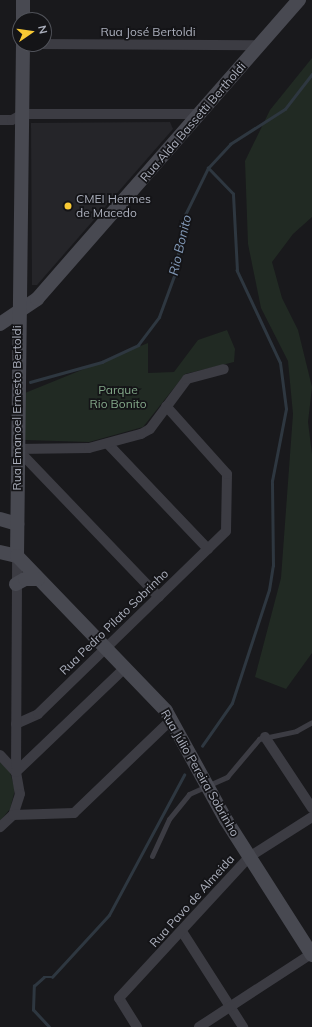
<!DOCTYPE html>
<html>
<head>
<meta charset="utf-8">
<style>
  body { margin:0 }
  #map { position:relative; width:312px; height:1027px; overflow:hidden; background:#19191c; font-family:Mulish,sans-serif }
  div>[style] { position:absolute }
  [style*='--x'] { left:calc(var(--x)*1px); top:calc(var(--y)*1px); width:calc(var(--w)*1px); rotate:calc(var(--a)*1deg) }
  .built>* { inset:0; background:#252529 }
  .green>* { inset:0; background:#212a23 }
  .stream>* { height:2.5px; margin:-1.25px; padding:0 1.25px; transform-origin:1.25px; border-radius:1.25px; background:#2e3740 }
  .lane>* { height:5px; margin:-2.5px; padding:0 2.5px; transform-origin:2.5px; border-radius:2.5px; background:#3c3c43 }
  .street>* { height:10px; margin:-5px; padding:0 5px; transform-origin:5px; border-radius:5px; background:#3c3c43 }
  .secondary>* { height:14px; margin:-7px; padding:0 7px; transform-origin:7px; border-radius:7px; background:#484951 }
  .dots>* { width:11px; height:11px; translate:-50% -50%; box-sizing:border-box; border:2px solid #141417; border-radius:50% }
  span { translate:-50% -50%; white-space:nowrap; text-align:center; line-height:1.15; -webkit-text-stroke:3.5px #141417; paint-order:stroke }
  .street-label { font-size:12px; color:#abafbc }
  .poi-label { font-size:12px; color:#abafbc }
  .left { translate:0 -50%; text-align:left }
  .park-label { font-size:12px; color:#82a788 }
  .water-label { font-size:13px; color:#8299b7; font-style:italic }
  .north { position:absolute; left:12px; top:12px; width:40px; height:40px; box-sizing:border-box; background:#141417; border:1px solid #505259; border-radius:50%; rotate:77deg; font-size:11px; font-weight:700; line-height:16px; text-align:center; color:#abafbc }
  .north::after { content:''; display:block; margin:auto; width:14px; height:18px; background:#f8c934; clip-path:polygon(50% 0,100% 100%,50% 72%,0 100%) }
</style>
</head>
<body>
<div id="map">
  <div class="built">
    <i style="clip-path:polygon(170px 122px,173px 129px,37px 285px,32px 285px,31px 123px)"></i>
  </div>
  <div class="green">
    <i style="clip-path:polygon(312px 58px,312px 217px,293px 234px,272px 262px,282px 298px,298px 330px,312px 387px,308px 422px,312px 454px,312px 653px,286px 689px,255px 677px,281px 578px,293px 414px,288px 361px,261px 308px,248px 244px,245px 161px,270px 110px)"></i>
    <i style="clip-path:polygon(227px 330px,235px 349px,234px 362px,185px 374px,143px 427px,89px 442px,25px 440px,25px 393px,148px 343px,148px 373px,174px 372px,198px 340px)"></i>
    <i style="clip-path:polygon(0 762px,10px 772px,15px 790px,10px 809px,0 821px)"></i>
  </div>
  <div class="stream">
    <i style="--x:30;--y:382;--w:75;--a:-15.5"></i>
    <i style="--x:102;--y:362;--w:40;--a:-25"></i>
    <i style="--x:138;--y:345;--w:35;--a:-53"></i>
    <i style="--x:159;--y:317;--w:44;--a:-69.9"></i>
    <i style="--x:174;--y:276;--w:62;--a:-79.8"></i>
    <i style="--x:185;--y:215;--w:52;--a:-63.9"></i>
    <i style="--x:208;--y:168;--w:33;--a:-47"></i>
    <i style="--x:230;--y:144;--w:65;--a:-32.5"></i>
    <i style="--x:285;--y:109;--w:44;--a:-52.4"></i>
    <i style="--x:202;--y:746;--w:52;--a:-55.1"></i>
    <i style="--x:232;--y:703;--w:119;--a:-71.9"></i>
    <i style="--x:269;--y:590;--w:24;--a:-81"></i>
    <i style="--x:273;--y:566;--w:85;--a:-90.7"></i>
    <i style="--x:272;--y:481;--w:73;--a:-79"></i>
    <i style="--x:286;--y:409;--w:46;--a:-97.4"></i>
    <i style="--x:280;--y:363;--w:102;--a:-115.1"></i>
    <i style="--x:237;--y:271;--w:77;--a:-93"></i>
    <i style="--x:233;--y:194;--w:36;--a:-134"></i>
    <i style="--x:49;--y:1027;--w:23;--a:-133"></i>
    <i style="--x:33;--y:1010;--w:24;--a:-88"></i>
    <i style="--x:34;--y:986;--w:13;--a:-42"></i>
    <i style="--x:44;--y:977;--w:8;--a:0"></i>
    <i style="--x:52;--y:977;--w:84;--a:-47.4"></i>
    <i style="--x:109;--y:915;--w:159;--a:-61.8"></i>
  </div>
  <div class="lane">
    <i style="--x:152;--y:856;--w:41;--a:-65.3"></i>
    <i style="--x:169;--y:819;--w:32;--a:-51"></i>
    <i style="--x:189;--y:794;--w:42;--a:-24.1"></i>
    <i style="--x:227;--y:777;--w:50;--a:-49.9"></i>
    <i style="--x:259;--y:739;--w:38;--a:-12"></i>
    <i style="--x:296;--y:731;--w:18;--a:-29"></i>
  </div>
  <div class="street">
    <i style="--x:35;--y:44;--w:225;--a:0.3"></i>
    <i style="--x:0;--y:120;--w:12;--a:0"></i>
    <i style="--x:12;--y:120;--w:13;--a:-29"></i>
    <i style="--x:23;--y:114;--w:177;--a:0"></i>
    <i style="--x:108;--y:444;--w:145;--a:46.4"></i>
    <i style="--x:17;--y:449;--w:72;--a:-0.8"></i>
    <i style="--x:89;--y:448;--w:54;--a:-15.1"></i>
    <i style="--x:141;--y:434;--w:10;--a:-29"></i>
    <i style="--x:150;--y:429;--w:62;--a:-53.5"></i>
    <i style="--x:187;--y:379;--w:38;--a:-15"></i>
    <i style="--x:17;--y:449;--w:205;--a:46.2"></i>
    <i style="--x:16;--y:724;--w:24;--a:-24"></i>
    <i style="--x:38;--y:714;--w:262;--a:-44.2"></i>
    <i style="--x:226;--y:531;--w:57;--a:-89"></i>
    <i style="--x:227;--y:474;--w:91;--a:-131.9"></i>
    <i style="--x:265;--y:737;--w:85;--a:56.5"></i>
    <i style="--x:0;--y:755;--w:23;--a:47"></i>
    <i style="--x:16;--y:772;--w:22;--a:80"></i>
    <i style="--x:20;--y:794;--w:22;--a:108"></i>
    <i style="--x:13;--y:815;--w:18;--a:137"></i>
    <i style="--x:16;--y:772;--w:216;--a:-89.7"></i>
    <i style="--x:16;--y:772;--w:151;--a:-43.7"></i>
    <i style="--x:13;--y:815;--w:61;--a:-1.9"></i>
    <i style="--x:74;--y:813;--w:136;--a:-43.8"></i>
    <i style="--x:183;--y:933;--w:112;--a:57.4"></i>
    <i style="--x:137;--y:1027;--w:34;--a:-122"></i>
    <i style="--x:119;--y:998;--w:192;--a:-47.3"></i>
    <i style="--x:249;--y:857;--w:75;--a:-32.4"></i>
    <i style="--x:199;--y:1027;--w:134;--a:-33.1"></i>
  </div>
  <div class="secondary">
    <i style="--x:23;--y:20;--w:20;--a:-90"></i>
    <i style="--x:0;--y:324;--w:45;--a:-34"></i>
    <i style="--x:37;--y:299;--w:398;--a:-48.8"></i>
    <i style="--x:0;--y:519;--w:18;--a:16"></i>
    <i style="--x:0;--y:552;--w:17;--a:13"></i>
    <i style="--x:17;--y:556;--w:512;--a:-89.33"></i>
    <i style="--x:17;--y:556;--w:215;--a:46.1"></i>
    <i style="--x:166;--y:711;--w:124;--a:61.2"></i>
    <i style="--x:226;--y:820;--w:160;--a:57.5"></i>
    <i style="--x:16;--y:584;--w:10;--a:-29"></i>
    <i style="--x:25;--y:579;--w:13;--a:0"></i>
  </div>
  <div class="dots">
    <i style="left:68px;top:206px;background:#f8c934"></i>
  </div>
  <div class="street-label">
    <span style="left:148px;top:32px">Rua José Bertoldi</span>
    <span style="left:193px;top:122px;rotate:-49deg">Rua Alda Bassetti Bertholdi</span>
    <span style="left:17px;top:408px;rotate:-90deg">Rua Emanoel Ernesto Bertoldi</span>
    <span style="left:114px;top:622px;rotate:-44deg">Rua Pedro Pilato Sobrinho</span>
    <span style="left:200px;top:773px;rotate:60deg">Rua Júlio Pereira Sobrinho</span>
    <span style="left:192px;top:901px;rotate:-48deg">Rua Pavo de Almeida</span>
  </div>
  <div class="poi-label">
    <span class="left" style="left:76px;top:206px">CMEI Hermes<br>de Macedo</span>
  </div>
  <div class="park-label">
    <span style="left:118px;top:397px">Parque<br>Rio Bonito</span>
  </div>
  <div class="water-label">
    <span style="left:180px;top:245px;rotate:-77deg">Rio Bonito</span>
  </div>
  <div class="north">N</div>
</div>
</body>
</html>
